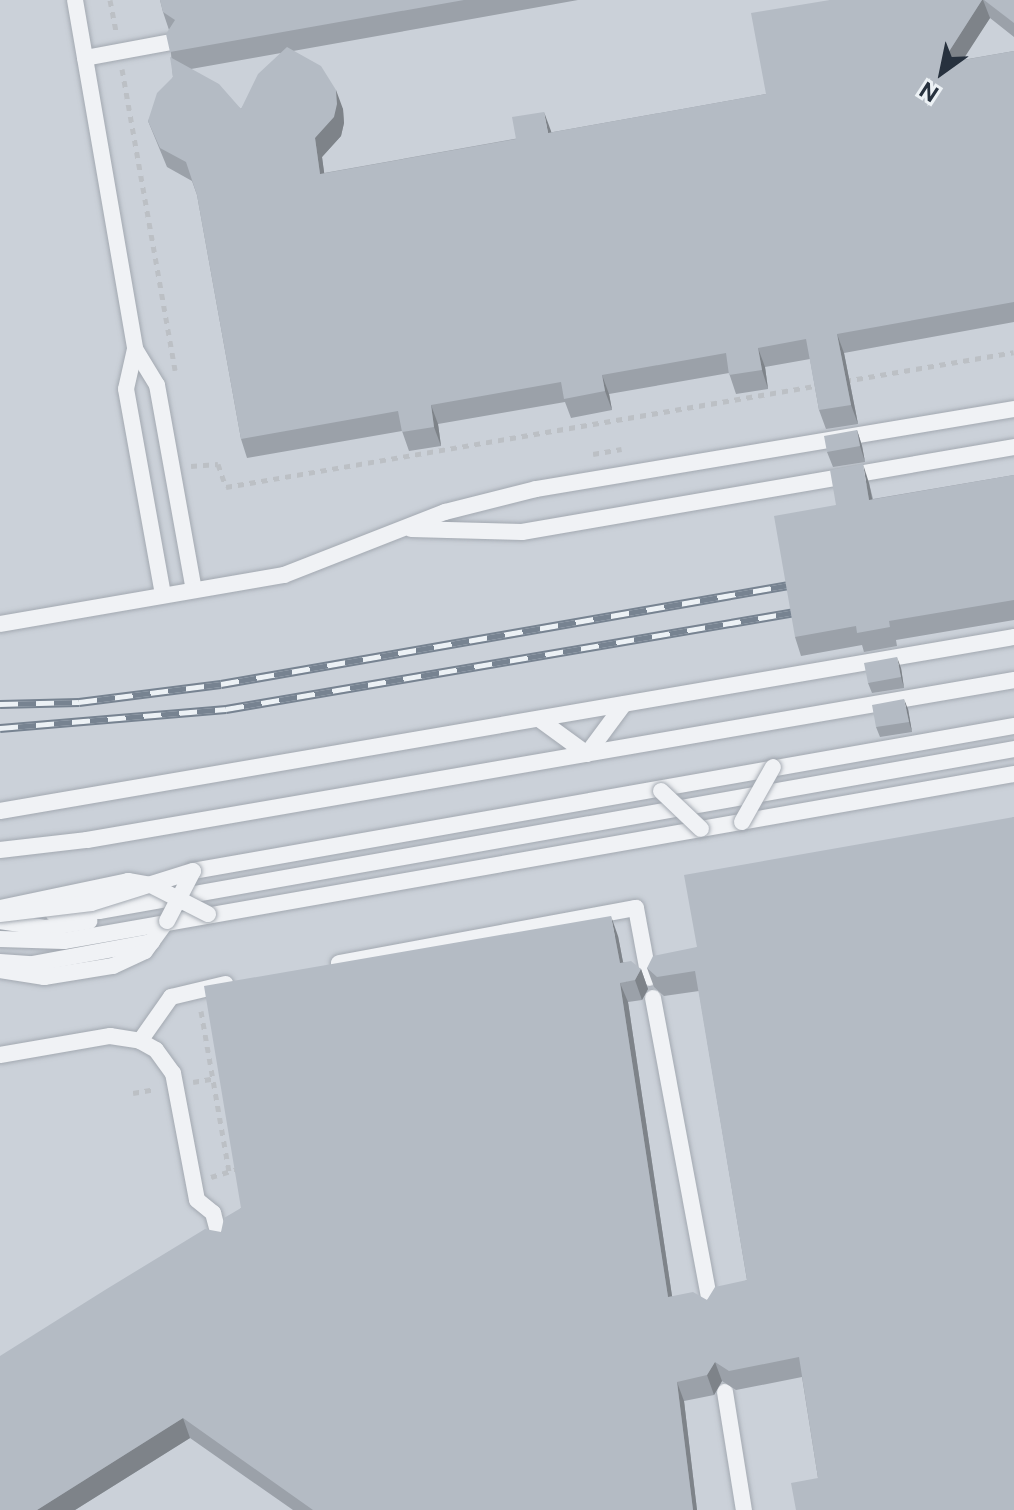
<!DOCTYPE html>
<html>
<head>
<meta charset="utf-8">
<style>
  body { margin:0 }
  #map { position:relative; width:1014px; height:1510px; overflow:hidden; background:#dde2e7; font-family:"Public Sans",sans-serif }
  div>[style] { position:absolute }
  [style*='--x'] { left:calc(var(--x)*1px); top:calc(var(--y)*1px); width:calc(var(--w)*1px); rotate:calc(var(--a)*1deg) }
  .built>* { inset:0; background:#cbd1d9 }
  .path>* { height:5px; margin-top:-2.5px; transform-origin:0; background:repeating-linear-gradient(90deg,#bcc0c5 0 6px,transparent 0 12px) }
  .roads { filter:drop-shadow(0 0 2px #a3a9b1) drop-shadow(0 0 2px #a3a9b1) }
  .lane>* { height:16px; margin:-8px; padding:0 8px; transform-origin:8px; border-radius:8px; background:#f0f2f5 }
  .rail>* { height:9px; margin-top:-4.5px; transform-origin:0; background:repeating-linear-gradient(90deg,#ecf1f5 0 18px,#778391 0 36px); box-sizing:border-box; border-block:2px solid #778391 }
  .bridges { filter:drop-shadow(0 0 2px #a3a9b1) drop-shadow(0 0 2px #a3a9b1) }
  .lane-bridge>* { height:16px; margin:-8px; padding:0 8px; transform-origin:8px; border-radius:8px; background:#f0f2f5 }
  .wall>* { inset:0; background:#9ba1a9 }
  .shaded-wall>* { inset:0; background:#7e8389 }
  .building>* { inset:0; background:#b4bbc4 }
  span { translate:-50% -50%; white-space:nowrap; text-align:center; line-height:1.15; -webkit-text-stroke:7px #ecf1f5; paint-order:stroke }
  .north { position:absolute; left:902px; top:32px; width:80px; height:80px; -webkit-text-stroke:6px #ecf1f5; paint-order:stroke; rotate:213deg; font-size:22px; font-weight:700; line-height:32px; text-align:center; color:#27313e }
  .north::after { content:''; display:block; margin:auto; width:28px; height:36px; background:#27313e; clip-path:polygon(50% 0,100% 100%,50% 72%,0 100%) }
</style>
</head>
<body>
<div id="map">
  <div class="built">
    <i style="clip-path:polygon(0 0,1014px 0,1014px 1510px,0 1510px)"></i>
  </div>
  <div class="path">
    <i style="--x:110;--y:0;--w:32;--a:79"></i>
    <i style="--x:122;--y:69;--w:306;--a:80"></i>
    <i style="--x:845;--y:381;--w:171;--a:-9.7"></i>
    <i style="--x:593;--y:454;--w:29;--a:-10"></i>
    <i style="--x:191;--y:466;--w:27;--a:-4"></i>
    <i style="--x:218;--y:464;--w:24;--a:71"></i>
    <i style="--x:226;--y:487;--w:603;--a:-9.74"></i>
    <i style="--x:201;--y:1011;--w:163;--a:80.1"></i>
    <i style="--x:193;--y:1082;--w:22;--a:-10"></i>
    <i style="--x:133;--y:1093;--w:23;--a:-10"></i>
    <i style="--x:211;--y:1177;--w:28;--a:-17"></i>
  </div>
  <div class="roads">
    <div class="lane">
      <i style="--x:75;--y:0;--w:354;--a:80.2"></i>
      <i style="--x:135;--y:349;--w:42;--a:58.6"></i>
      <i style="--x:157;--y:385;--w:208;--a:79.8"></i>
      <i style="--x:85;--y:58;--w:87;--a:-10.5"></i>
      <i style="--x:135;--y:349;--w:41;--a:102.7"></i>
      <i style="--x:126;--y:389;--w:209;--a:79.8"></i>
      <i style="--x:411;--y:529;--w:111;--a:1.5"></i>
      <i style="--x:522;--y:532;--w:499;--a:-9.8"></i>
      <i style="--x:0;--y:624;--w:288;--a:-9.8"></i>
      <i style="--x:284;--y:575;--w:173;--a:-21.4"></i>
      <i style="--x:445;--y:512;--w:94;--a:-14.2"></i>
      <i style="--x:536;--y:489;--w:485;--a:-9.5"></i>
      <i style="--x:539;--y:719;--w:59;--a:36.1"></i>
      <i style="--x:587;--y:754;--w:62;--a:-53.5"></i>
      <i style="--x:0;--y:811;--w:1029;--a:-9.74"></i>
      <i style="--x:0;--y:850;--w:88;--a:-6.6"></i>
      <i style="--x:87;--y:840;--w:941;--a:-9.79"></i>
      <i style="--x:193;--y:871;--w:834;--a:-10.02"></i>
      <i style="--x:53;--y:913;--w:46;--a:-2.5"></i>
      <i style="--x:99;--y:911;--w:929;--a:-10.04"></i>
      <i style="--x:0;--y:921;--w:47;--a:8.7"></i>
      <i style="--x:46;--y:928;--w:44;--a:-9.2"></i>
      <i style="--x:0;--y:939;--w:64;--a:1.8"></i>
      <i style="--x:64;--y:941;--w:965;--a:-9.97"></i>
      <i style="--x:0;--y:962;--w:32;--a:4"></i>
      <i style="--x:32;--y:964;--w:122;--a:-10.4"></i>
      <i style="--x:339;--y:963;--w:302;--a:-10.5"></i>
      <i style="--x:636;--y:908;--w:71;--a:79.5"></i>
      <i style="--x:0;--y:970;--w:45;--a:9"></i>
      <i style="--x:44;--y:977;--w:70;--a:-9.1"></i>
      <i style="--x:113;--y:966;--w:35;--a:-25"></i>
      <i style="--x:145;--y:951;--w:37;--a:-54"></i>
      <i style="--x:653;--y:998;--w:316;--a:79.4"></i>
      <i style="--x:140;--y:1041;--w:54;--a:-54.8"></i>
      <i style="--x:171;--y:997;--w:56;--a:-13.5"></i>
      <i style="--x:0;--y:1055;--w:112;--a:-9.8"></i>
      <i style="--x:110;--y:1036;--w:30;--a:9"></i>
      <i style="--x:140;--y:1041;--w:18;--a:29"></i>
      <i style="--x:156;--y:1050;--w:29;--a:54"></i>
      <i style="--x:173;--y:1073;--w:129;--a:79.3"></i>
      <i style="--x:197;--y:1200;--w:21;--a:39"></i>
      <i style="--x:213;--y:1213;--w:31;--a:75"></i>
      <i style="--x:725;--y:1392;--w:120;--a:80.9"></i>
    </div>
  </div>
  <div class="rail">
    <i style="--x:0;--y:704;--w:79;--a:-1.5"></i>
    <i style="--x:79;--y:702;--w:143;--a:-7.2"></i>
    <i style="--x:221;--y:684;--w:594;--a:-9.89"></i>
    <i style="--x:0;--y:728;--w:227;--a:-4.8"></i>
    <i style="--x:226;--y:709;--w:595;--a:-9.67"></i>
  </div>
  <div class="bridges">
    <div class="lane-bridge">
      <i style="--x:661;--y:791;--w:55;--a:43.5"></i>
      <i style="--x:742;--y:822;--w:63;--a:-60.6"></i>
      <i style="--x:0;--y:908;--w:131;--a:-11.9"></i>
      <i style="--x:128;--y:881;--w:23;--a:10"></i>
      <i style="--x:151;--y:885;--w:64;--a:27"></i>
      <i style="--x:0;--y:914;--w:92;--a:-6.9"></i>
      <i style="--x:91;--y:903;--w:107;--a:-17.4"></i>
      <i style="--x:167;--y:921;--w:56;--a:-62.5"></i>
    </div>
  </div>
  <div class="wall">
    <i style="clip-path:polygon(evenodd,160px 0,578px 0,293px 51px,343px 109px,344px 123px,341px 136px,322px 157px,324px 173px,766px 94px,830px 0,1014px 0,1014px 37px,990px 18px,962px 60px,1014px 51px,1014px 322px,844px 353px,858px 424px,826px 429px,819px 410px,810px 359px,765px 367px,768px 389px,736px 394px,729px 373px,609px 394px,612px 410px,571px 418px,565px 402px,438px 424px,441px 446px,409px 451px,402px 431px,247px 458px,241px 439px,197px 195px,192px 181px,167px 167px,148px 121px,173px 77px,169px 30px,163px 12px,160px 0,281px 53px,241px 109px,191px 69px,281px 53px)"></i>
    <i style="clip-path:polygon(857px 430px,862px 446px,865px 462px,833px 467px,827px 452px)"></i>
    <i style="clip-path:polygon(1014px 475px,1014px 620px,896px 640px,897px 646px,864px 652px,862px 645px,801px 656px,795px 637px,836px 505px,869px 483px,873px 499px)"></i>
    <i style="clip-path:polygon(901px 668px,904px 688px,872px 693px,868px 683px)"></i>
    <i style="clip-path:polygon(908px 709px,912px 732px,880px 737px,876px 727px)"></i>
    <i style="clip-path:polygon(1014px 817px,818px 1478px,802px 1377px,736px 1390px,722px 1381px,714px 1395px,684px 1401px,697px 1510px,293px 1510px,190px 1438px,75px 1510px,0 1510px,221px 1232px,241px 1208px,618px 936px,623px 962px,641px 969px,648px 989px,642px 1000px,628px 1002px,672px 1296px,707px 1300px,747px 1280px,699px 991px,664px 996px,654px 987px,647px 968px)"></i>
  </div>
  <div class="shaded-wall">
    <i style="clip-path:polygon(982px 0,983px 0,990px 18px,948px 83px,941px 64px)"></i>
    <i style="clip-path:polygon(336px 90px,343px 109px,344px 123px,341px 136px,322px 157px,327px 193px,320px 174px,315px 138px)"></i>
    <i style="clip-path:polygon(544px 112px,551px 131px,555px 152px,548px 133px)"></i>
    <i style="clip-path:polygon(837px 334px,844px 353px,858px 424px,851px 405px)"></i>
    <i style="clip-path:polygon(758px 348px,765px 367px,768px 389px,762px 370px)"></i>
    <i style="clip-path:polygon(602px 375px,609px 394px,612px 410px,605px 391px)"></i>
    <i style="clip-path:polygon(431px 405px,438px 424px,441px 446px,434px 427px)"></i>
    <i style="clip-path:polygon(857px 430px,862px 446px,865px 462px,860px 446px)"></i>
    <i style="clip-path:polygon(863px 464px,869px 483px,876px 519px,869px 500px)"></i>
    <i style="clip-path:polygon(897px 657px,901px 668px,904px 688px,901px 677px)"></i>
    <i style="clip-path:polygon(904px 699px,908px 709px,912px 732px,909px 722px)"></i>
    <i style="clip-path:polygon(611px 916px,618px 936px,627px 983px,620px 963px)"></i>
    <i style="clip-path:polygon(641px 969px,648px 989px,642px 1000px,635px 980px)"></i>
    <i style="clip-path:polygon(620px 983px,628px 1002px,675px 1316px,668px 1297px)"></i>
    <i style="clip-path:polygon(715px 1362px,722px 1381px,714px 1395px,707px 1375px)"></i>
    <i style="clip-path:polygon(677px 1382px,684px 1401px,697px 1510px,693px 1510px)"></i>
    <i style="clip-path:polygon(183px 1418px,190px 1438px,75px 1510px,37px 1510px)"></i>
  </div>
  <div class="building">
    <i style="clip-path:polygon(160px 0,464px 0,170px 52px,166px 34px,175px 20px,163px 12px)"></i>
    <i style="clip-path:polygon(830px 0,982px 0,941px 64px,1014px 51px,1014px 302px,837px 334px,851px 405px,819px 410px,806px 339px,758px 348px,762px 370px,729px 375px,726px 353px,602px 375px,605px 391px,564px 399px,561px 382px,431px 405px,434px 427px,402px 432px,398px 411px,241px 439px,197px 195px,186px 162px,160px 148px,148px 121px,157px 93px,173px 77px,170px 57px,219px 84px,241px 109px,258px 74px,287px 47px,321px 66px,336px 90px,337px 104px,334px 117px,315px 138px,320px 174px,516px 139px,512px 117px,544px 112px,548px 133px,766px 94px,751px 13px)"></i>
    <i style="clip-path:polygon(984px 0,1014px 0,1014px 23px)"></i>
    <i style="clip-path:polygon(857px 430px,860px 446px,827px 452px,824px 436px)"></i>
    <i style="clip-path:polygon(863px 464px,869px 500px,1014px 475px,1014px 600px,889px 621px,890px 627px,857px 633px,856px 626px,795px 637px,774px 516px,836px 505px,830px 470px)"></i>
    <i style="clip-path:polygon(897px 657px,901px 677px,868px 683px,864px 663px)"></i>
    <i style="clip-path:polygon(904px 699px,909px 722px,876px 727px,872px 705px)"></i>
    <i style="clip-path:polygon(1014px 817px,1014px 1510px,796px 1510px,791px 1483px,818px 1478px,799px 1357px,729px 1371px,715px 1362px,707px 1375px,677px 1382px,693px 1510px,313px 1510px,183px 1418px,37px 1510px,0 1510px,0 1356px,105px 1290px,205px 1229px,221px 1232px,224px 1218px,241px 1208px,204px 986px,611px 916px,620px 963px,631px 961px,641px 969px,635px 980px,620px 983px,668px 1297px,693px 1292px,707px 1300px,715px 1287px,747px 1280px,695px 971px,657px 977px,647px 968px,653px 956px,697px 947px,684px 875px)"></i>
  </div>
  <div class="north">N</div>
</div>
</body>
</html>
